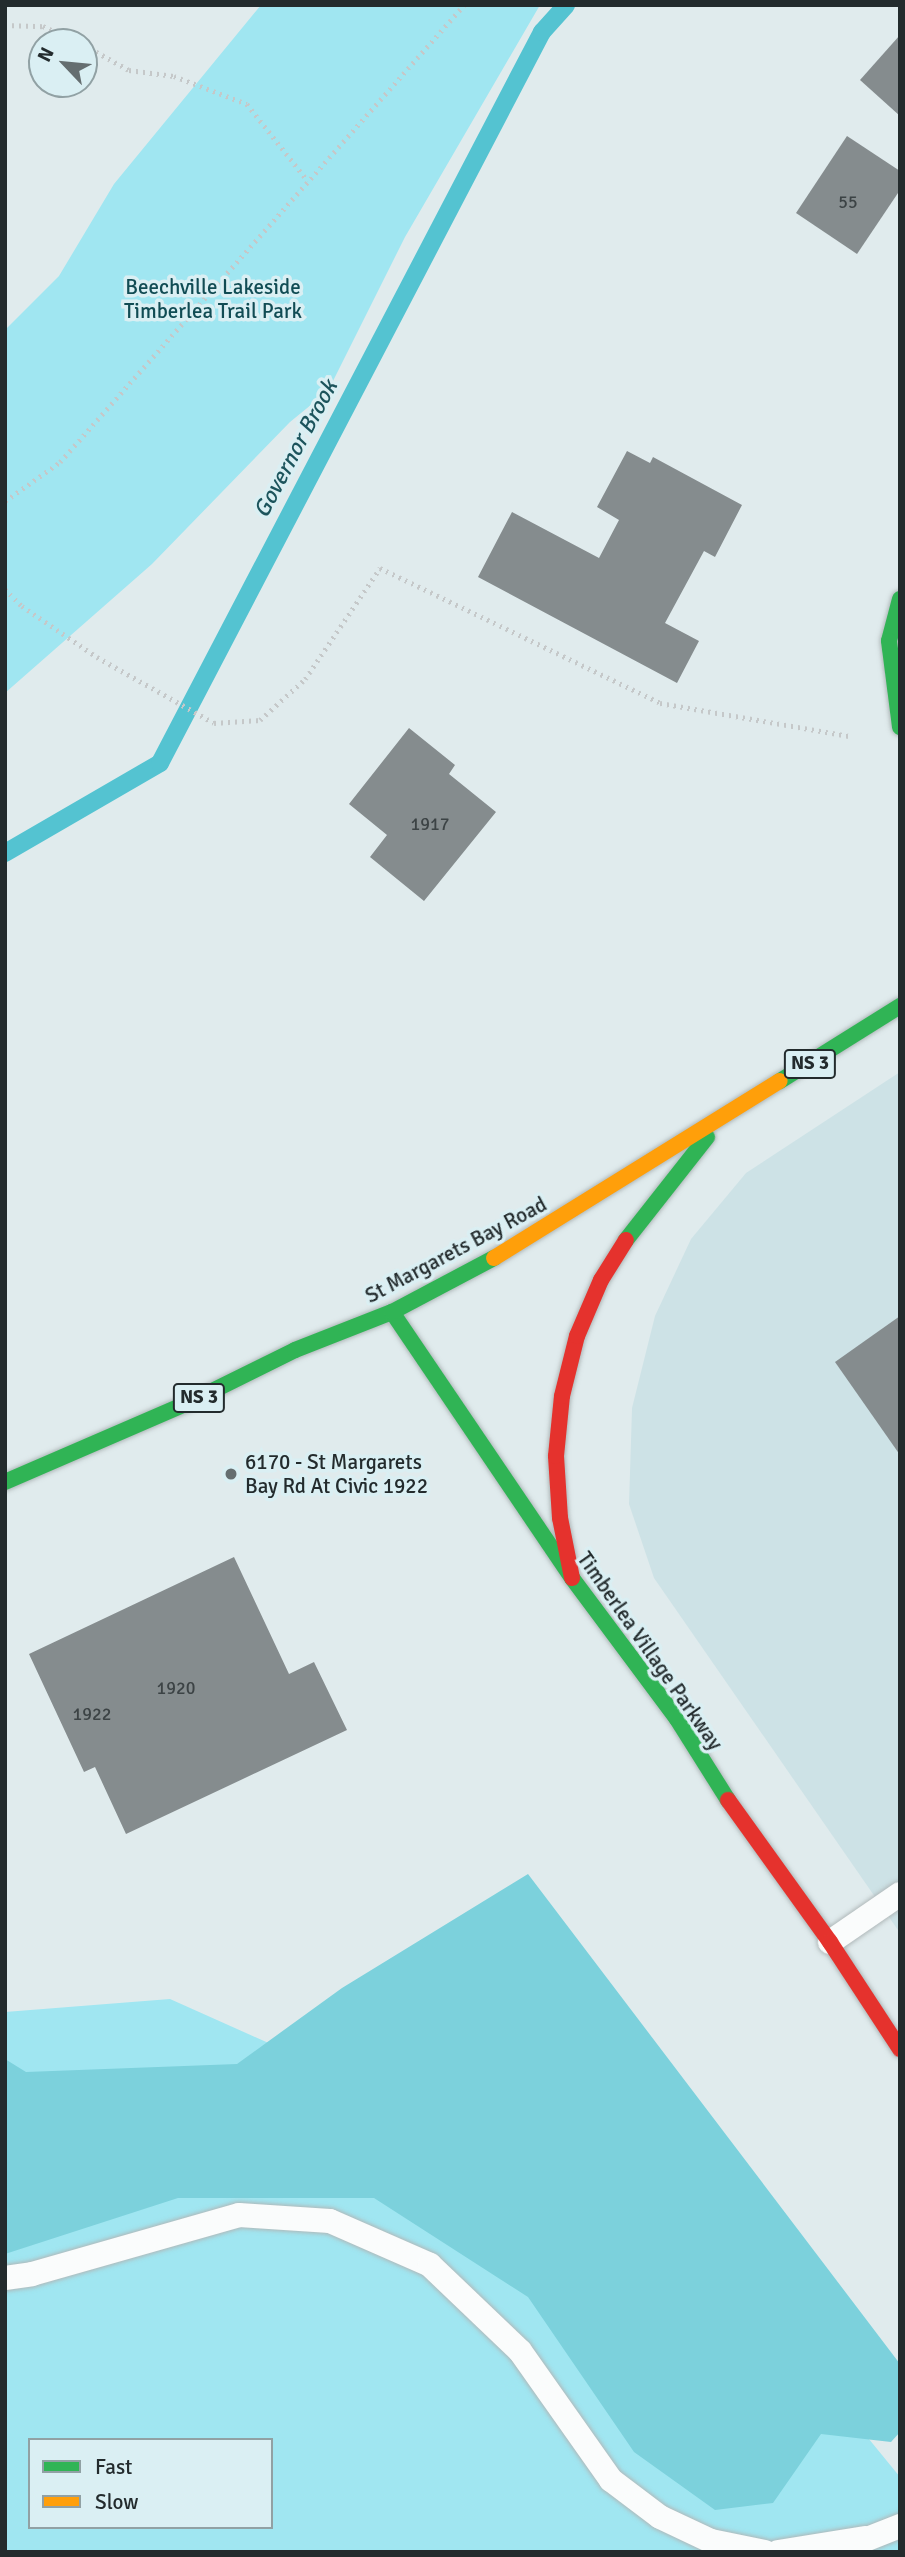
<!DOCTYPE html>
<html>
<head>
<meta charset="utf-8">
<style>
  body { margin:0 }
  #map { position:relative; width:905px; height:2557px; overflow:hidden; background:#e0ebed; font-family:Signika,sans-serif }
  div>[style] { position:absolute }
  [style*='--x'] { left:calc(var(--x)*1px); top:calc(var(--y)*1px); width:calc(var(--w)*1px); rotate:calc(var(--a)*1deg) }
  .built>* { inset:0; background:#cde2e6 }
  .green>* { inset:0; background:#a0e6f1 }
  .forest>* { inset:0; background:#7cd1dc }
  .stream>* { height:18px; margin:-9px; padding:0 9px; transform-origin:9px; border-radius:9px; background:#54c3d1 }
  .building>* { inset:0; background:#858c8e }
  .path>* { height:4.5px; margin-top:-2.25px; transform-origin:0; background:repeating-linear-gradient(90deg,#c5c8c9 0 2px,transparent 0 7px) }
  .roads { filter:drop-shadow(0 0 2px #b0b9ba) drop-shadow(0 0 2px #b0b9ba) }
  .lane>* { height:24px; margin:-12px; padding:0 12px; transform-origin:12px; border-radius:12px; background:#fafcfc }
  .fast>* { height:16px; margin:-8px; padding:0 8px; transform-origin:8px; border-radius:8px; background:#30b455 }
  .slow>* { height:16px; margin:-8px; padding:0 8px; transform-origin:8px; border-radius:8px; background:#ff9f0a }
  .jam>* { height:16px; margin:-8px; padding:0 8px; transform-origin:8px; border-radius:8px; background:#e5322d }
  .dots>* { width:19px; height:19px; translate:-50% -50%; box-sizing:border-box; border:4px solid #daeff3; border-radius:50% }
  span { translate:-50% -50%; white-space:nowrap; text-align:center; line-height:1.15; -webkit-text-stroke:7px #daeff3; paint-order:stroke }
  .number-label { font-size:18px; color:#3c4345 }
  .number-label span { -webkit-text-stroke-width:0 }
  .shield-label span { padding:2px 5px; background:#daeff3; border:2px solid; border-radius:5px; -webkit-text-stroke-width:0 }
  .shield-label { font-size:19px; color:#232b2d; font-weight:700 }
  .park-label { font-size:21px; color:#114c54 }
  .street-label { font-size:21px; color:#232b2d }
  .poi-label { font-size:21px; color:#232b2d }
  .left { translate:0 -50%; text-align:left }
  .water-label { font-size:23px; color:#1c545c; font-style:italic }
  .frame { position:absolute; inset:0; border:7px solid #232b2d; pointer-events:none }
  .legend { position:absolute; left:28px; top:2438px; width:245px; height:91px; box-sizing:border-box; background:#daeff3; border:2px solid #91a1a4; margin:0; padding:9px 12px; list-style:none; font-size:21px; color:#232b2d }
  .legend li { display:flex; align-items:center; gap:14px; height:35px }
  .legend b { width:35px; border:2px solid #91a1a4 }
  .north { position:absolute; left:28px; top:28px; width:70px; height:70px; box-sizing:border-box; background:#daeff3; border:2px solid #91a1a4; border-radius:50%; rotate:296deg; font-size:19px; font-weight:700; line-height:28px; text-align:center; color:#232b2d }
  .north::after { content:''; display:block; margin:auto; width:24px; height:32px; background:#656e70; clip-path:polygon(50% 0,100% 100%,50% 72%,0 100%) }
</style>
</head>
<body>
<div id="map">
  <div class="built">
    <i style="clip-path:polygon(900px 1072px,900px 1933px,654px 1578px,629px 1504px,632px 1408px,655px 1316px,691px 1239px,746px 1173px)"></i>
  </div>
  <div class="green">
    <i style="clip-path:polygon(261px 5px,540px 5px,405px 237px,328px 391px,290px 422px,152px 564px,5px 693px,5px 330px,59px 276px,114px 184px)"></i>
    <i style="clip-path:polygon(evenodd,170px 1999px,577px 2181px,855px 2422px,900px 2477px,900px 2552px,5px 2552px,5px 2012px,170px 1999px,30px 2440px,271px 2440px,271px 2527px,30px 2527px,30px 2440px)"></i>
  </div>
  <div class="forest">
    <i style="clip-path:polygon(528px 1874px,900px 2364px,900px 2432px,891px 2442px,821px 2434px,773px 2503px,715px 2510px,634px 2452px,528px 2297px,374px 2198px,178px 2198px,5px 2254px,5px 2059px,26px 2072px,237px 2064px,342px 1988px)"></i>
  </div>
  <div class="stream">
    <i style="--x:5;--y:853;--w:179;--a:-30.1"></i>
    <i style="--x:160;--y:763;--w:825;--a:-62.41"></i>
    <i style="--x:542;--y:32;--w:36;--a:-48"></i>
  </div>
  <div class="building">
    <i style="clip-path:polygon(900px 35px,900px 116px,860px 80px)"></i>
    <i style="clip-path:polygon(847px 136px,900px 171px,900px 190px,857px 254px,796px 213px)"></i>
    <i style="clip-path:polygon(627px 451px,650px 463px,653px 457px,742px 505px,715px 557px,704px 551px,665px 623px,699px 641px,677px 683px,478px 577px,512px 512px,599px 558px,619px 520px,597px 507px)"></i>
    <i style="clip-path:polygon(409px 728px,455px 765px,449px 774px,496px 812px,424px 901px,370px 857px,387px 835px,349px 804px)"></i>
    <i style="clip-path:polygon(900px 1316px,900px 1455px,835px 1362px)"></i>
    <i style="clip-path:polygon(234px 1557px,289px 1674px,314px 1662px,347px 1730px,126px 1834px,95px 1767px,84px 1772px,29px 1654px)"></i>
  </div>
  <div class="path">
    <i style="--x:5;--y:25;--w:38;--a:2"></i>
    <i style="--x:43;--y:26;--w:38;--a:25"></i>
    <i style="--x:84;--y:45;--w:51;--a:29.1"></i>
    <i style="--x:129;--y:70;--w:45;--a:7.6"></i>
    <i style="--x:174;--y:76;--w:78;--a:21"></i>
    <i style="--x:247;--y:104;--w:98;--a:51.6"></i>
    <i style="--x:5;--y:501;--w:67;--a:-35.3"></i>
    <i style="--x:60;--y:462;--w:610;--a:-48.52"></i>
    <i style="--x:5;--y:589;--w:24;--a:45"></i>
    <i style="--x:22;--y:606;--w:91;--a:34.2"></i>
    <i style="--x:97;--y:657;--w:134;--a:29.4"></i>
    <i style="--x:214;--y:723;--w:46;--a:-3.7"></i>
    <i style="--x:260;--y:720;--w:61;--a:-42.3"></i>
    <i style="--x:305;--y:679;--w:134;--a:-56"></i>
    <i style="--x:380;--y:568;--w:311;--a:25.7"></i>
    <i style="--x:660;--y:703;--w:192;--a:9.9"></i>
  </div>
  <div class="roads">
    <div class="lane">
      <i style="--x:830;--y:1942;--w:85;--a:-34.4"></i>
      <i style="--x:5;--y:2278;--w:27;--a:-8"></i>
      <i style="--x:32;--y:2274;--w:215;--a:-15.9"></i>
      <i style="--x:239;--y:2215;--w:91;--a:3.8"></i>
      <i style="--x:330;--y:2221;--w:109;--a:23.7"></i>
      <i style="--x:430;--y:2265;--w:124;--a:43.7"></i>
      <i style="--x:520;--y:2351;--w:158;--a:54.8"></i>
      <i style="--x:611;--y:2480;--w:61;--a:37.1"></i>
      <i style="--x:660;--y:2517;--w:56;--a:25.2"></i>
      <i style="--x:711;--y:2541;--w:55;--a:11.5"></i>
      <i style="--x:852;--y:2545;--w:52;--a:-21.6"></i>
      <i style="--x:778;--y:2552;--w:88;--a:-9.1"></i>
    </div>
    <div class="fast">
      <i style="--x:900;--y:599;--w:43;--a:104.7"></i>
      <i style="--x:889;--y:641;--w:87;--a:82.7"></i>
      <i style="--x:780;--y:1081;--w:142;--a:-32"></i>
      <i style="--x:626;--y:1240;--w:131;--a:-51.8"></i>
      <i style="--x:392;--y:1312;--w:321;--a:55.9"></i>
      <i style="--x:572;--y:1578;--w:176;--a:53.3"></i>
      <i style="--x:677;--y:1719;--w:96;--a:57.8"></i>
      <i style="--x:5;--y:1482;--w:202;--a:-23.4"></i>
      <i style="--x:190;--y:1402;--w:117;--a:-26.3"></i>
      <i style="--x:295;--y:1350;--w:104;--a:-21.4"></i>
      <i style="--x:392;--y:1312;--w:115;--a:-27.9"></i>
    </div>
    <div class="slow">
      <i style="--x:494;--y:1258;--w:336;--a:-31.8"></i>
    </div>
    <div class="jam">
      <i style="--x:572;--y:1578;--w:61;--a:-101.3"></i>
      <i style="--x:560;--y:1518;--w:62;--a:-93.7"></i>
      <i style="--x:556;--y:1456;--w:60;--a:-84.3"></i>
      <i style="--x:562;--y:1396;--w:62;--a:-76"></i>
      <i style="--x:577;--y:1336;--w:61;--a:-66.8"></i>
      <i style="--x:601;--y:1280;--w:47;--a:-58"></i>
      <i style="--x:728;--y:1800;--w:175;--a:54.3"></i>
      <i style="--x:830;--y:1942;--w:128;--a:56.8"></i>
    </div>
  </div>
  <div class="dots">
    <i style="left:231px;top:1474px;background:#656e70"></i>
  </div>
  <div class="number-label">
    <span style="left:848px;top:202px">55</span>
    <span style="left:430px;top:824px">1917</span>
    <span style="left:176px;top:1688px">1920</span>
    <span style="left:92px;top:1714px">1922</span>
  </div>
  <div class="shield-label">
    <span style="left:810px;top:1064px">NS 3</span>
    <span style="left:199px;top:1398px">NS 3</span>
  </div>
  <div class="park-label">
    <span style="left:213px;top:299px">Beechville Lakeside<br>Timberlea Trail Park</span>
  </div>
  <div class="street-label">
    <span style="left:456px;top:1250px;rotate:-28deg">St Margarets Bay Road</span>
    <span style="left:650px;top:1651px;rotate:55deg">Timberlea Village Parkway</span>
  </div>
  <div class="poi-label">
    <span class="left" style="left:245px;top:1474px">6170 - St Margarets<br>Bay Rd At Civic 1922</span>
  </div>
  <div class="water-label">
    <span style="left:296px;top:449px;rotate:-62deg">Governor Brook</span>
  </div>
  <div class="frame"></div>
  <ul class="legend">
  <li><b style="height:9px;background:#30b455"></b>Fast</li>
  <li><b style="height:9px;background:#ff9f0a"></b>Slow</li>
  </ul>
  <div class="north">N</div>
</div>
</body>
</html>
